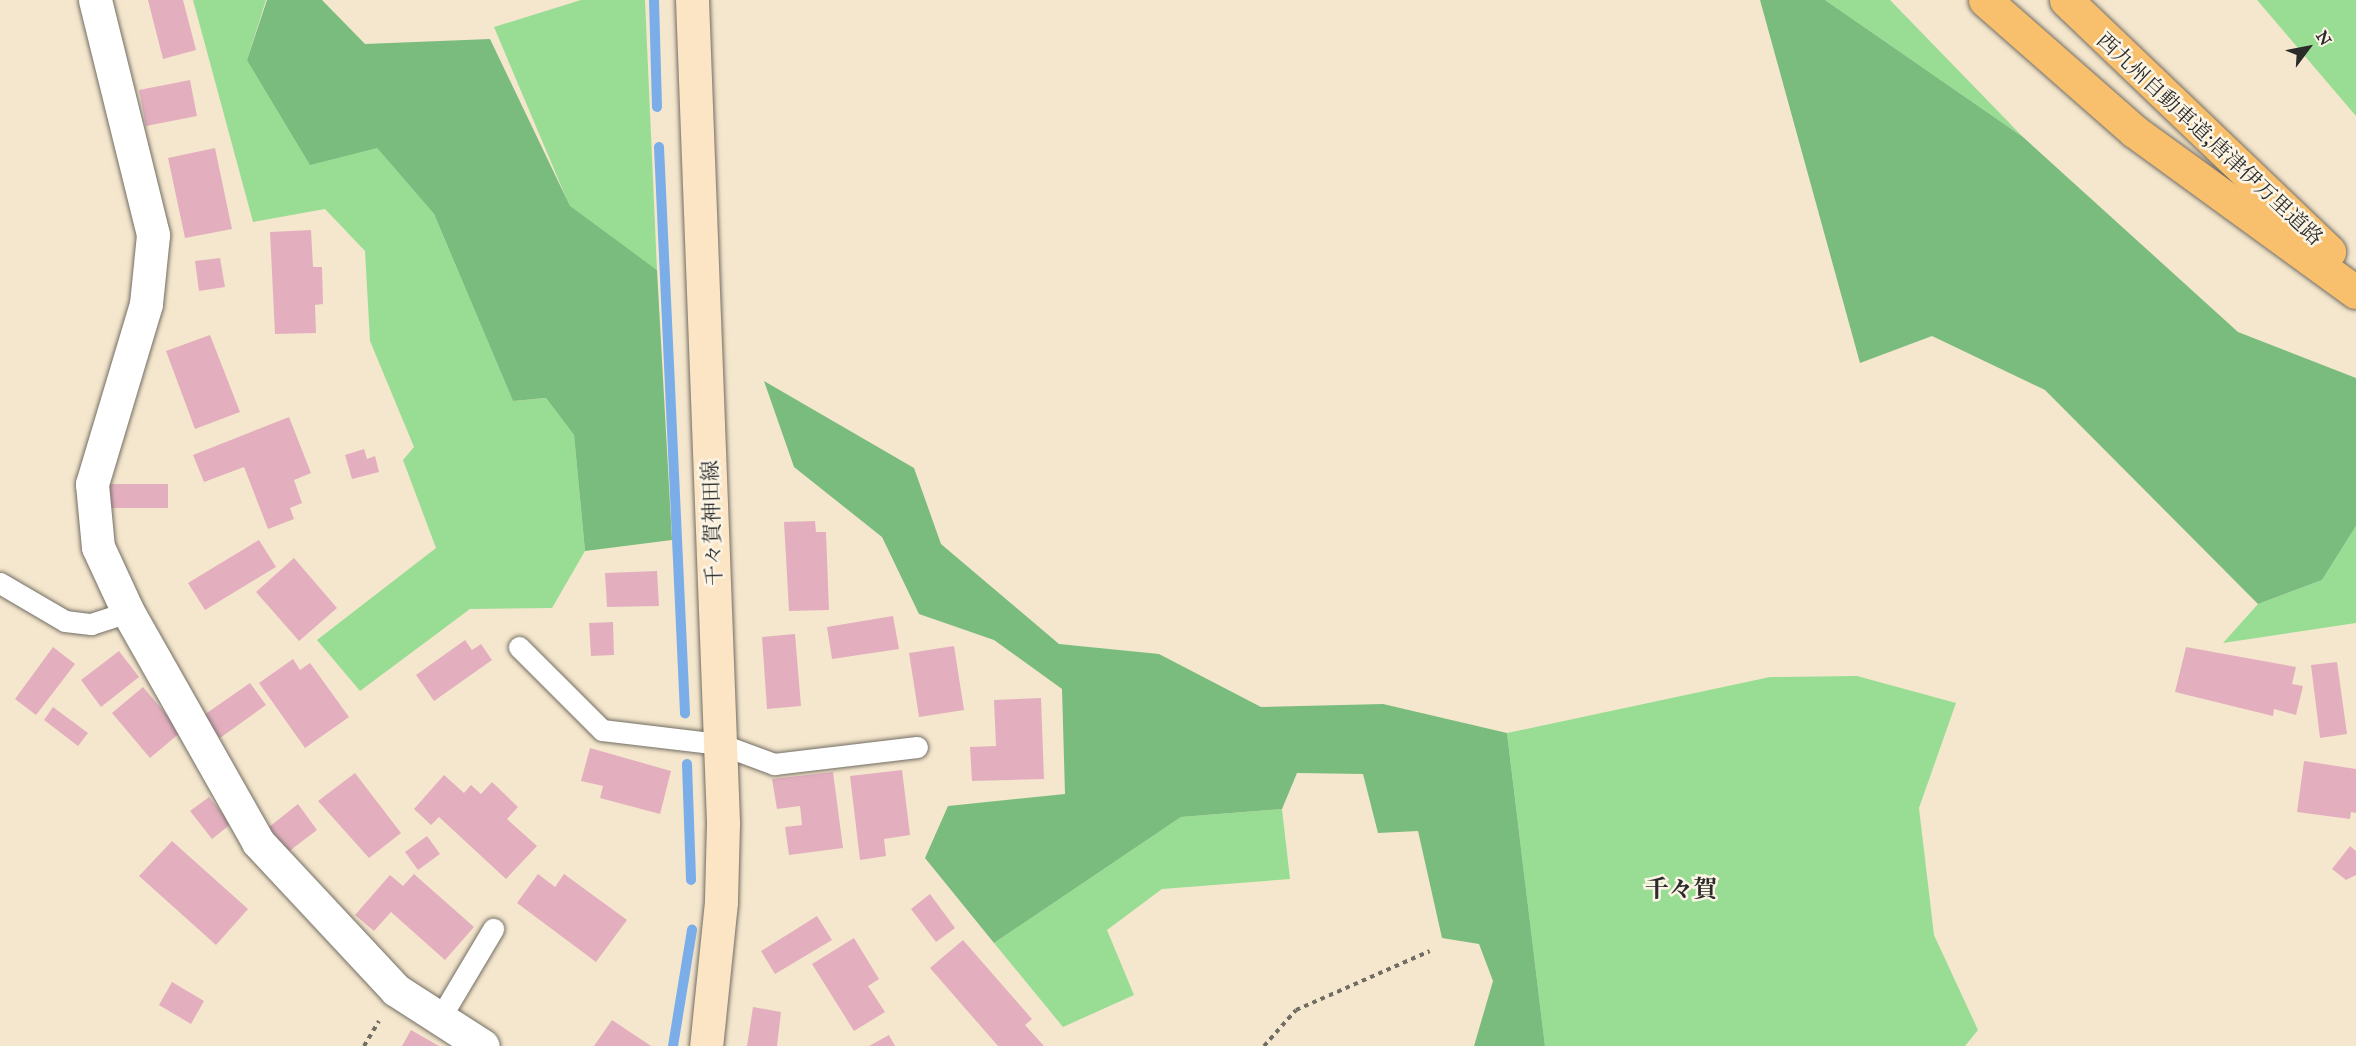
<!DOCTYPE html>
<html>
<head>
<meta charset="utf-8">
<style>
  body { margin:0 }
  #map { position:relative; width:2356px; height:1046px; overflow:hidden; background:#f5e7cd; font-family:"IM FELL Great Primer","Noto Serif JP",serif }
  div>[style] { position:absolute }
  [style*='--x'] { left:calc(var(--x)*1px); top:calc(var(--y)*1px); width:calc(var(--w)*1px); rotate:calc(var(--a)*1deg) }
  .green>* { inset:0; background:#99dd95 }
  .forest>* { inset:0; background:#7abc7e }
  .stream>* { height:10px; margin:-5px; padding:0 5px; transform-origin:5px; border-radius:5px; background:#7baee8 }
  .building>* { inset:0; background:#e3afbf }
  .path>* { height:4px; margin-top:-2px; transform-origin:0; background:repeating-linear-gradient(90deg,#726d64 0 4.5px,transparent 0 9px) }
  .roads { filter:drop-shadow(0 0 2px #726d64) drop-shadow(0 0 2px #726d64) }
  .service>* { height:21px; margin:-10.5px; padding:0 10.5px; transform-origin:10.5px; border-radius:10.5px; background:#fff }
  .minor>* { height:33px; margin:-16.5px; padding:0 16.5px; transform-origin:16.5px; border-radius:16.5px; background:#fff }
  .secondary>* { height:33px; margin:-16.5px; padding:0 16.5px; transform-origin:16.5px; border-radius:16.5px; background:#fce5c4 }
  .motorway>* { height:33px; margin:-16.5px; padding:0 16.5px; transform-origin:16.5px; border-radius:16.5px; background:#f8bf6c }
  span { translate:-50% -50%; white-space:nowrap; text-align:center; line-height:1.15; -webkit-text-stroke:5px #fcf5e5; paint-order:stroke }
  .street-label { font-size:21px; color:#2b2b2b }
  .quarter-label { font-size:24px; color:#2b2b2b; font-weight:700 }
  .north { position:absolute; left:2278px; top:18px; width:60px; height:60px; -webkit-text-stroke:4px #fcf5e5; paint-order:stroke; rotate:58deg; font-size:16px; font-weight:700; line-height:24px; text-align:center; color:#2b2b2b }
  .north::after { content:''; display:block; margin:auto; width:21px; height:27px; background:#2b2b2b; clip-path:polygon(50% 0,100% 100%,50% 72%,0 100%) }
</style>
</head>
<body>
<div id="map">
  <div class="green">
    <i style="clip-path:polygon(193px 0,266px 0,247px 60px,377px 148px,434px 214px,513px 401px,546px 398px,574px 435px,585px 551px,552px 608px,470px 609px,360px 691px,317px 640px,436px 548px,403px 460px,414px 447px,370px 341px,365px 251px,325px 209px,253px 222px)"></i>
    <i style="clip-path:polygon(581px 0,645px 0,657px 270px,570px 207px,494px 27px)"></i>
    <i style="clip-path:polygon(1825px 0,1890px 0,2023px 137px)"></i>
    <i style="clip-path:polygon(2257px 0,2356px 0,2356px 116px)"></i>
    <i style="clip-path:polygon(2356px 526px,2356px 623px,2223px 643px,2258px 604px,2322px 580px)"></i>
    <i style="clip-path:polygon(1857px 676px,1956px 703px,1919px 808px,1934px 935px,1978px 1030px,1965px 1046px,1545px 1046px,1507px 733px,1770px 677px)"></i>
    <i style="clip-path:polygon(1282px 809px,1290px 879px,1162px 889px,1107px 930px,1134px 995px,1063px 1027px,994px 943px,1181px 817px)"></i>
  </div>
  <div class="forest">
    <i style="clip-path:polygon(267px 0,322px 0,365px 44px,490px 39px,570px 206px,657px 270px,672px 540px,585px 551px,574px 435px,546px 398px,513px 401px,434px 214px,377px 148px,310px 165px,247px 60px)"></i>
    <i style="clip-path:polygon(1760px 0,1825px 0,2023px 137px,2238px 332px,2356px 378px,2356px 526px,2322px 580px,2258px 604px,2045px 390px,1932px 336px,1860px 363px)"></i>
    <i style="clip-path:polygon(764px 381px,914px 468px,941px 544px,1059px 644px,1159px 654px,1261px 707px,1383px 704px,1507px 733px,1545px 1046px,1474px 1046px,1493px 981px,1479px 944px,1442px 938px,1418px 831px,1378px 833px,1363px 774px,1297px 773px,1282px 809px,1181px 817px,994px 943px,925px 858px,948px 806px,1065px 794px,1062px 689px,994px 640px,919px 614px,882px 537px,794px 467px)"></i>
  </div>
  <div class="stream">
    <i style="--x:654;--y:0;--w:107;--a:88.4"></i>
    <i style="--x:659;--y:147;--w:567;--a:87.37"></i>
    <i style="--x:687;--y:764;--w:116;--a:88"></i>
    <i style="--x:673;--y:1046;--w:118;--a:-80.7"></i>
  </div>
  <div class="building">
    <i style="clip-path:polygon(148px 0,183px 0,196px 50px,163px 59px)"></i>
    <i style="clip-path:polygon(190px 80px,197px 116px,146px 126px,139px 90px)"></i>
    <i style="clip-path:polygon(215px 148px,232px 229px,185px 238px,168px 158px)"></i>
    <i style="clip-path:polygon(311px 230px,313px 267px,322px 267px,323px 304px,315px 305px,316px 333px,275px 334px,270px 232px)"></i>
    <i style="clip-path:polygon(220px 258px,225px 287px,199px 291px,195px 261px)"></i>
    <i style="clip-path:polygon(210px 335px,240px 412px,195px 429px,166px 351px)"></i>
    <i style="clip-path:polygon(289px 417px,311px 473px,294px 480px,302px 503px,290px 508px,294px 519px,268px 529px,244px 467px,204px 482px,193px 455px)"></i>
    <i style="clip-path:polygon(364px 449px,367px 459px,375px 456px,379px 472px,352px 479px,345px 455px)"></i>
    <i style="clip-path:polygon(109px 484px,168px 484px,168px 508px,109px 508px)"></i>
    <i style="clip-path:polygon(815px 521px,816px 532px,826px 532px,829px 610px,789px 611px,784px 522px)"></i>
    <i style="clip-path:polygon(259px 540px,276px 567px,205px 610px,188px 583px)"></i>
    <i style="clip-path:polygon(294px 558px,337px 608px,299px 641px,256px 592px)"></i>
    <i style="clip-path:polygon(657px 571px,659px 606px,607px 607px,605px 573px)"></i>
    <i style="clip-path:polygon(893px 616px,899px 649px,832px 659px,827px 627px)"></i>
    <i style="clip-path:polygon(613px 622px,614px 655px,591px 656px,589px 623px)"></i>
    <i style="clip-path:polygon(795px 634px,801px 706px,767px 709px,762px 637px)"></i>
    <i style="clip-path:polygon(465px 640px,472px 650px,481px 644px,492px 660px,434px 701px,416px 675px)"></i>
    <i style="clip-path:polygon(954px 646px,964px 710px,919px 717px,909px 653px)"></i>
    <i style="clip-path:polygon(53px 647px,75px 664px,36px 715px,15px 699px)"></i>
    <i style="clip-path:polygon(2186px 647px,2296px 667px,2292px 684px,2303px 686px,2296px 715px,2274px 709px,2273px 716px,2175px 692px)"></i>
    <i style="clip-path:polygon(119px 651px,139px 677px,101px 707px,81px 680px)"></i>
    <i style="clip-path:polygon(293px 659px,300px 670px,310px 663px,349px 717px,305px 748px,259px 683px)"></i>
    <i style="clip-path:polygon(2337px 662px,2347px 734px,2320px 738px,2311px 665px)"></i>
    <i style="clip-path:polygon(250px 683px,266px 705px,220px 738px,204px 715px)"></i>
    <i style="clip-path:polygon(143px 687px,181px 732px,150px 758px,112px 713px)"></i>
    <i style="clip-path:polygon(1041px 698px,1044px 779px,972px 781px,970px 747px,996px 746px,994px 700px)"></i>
    <i style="clip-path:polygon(53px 707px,88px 733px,78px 746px,44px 720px)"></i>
    <i style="clip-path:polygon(590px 748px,671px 771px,660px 814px,600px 798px,603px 786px,581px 781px)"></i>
    <i style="clip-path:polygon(2304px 761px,2356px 769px,2356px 813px,2351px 812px,2350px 819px,2297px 812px)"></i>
    <i style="clip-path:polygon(902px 770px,910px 835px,884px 839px,886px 856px,860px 860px,850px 776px)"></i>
    <i style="clip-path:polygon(833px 772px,843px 848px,789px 855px,785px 827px,802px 825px,800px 806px,777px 809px,772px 779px)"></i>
    <i style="clip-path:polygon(355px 773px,401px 833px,369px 858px,318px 801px)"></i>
    <i style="clip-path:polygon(444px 775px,464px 793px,471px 785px,481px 794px,492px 782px,518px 807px,507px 819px,537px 846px,506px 879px,439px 817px,431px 825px,414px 809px)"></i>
    <i style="clip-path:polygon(209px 797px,231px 824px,212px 839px,190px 811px)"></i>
    <i style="clip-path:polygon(298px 804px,317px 830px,288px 852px,269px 827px)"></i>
    <i style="clip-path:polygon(427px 836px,440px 854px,418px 870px,405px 852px)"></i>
    <i style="clip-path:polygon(172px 841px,248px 909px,216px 945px,139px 876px)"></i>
    <i style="clip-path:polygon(2350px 846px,2356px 851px,2356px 875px,2346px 880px,2332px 869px)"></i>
    <i style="clip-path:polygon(414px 874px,474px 927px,445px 960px,391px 912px,374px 931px,355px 915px,390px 875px,403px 886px)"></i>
    <i style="clip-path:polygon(538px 874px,555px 887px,564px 874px,627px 920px,596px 962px,517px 903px)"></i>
    <i style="clip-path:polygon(930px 894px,955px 928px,936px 942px,911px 909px)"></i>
    <i style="clip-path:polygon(817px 916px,832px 940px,775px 974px,761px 951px)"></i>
    <i style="clip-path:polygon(854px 938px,879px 979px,868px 986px,885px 1012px,854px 1031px,812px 964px)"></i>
    <i style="clip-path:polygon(963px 940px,1032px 1019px,1025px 1025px,1044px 1046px,998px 1046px,930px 968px)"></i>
    <i style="clip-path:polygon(172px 982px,204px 1001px,191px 1024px,159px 1005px)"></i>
    <i style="clip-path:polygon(753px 1007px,781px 1012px,777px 1046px,747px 1046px)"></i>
    <i style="clip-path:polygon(612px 1020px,651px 1046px,594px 1046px)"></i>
    <i style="clip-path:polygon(411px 1030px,439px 1046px,402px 1046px)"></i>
    <i style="clip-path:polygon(889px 1035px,895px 1046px,869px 1046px)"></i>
  </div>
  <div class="path">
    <i style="--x:364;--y:1046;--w:29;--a:-59"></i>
    <i style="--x:1264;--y:1046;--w:48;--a:-48.4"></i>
    <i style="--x:1296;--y:1010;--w:146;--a:-23.8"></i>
  </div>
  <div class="roads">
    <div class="service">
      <i style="--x:0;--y:583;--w:75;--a:30.3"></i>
      <i style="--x:65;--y:621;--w:26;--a:7"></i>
      <i style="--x:91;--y:624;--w:39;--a:-18"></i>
      <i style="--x:519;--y:647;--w:117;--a:45"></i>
      <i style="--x:602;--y:730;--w:119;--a:6.8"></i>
      <i style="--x:720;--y:744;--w:58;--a:20.3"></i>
      <i style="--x:774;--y:764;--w:144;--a:-6.8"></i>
      <i style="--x:440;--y:1018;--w:104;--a:-59.2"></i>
    </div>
    <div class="minor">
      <i style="--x:95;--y:0;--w:242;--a:76.1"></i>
      <i style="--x:153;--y:235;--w:69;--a:95.8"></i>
      <i style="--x:146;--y:304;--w:188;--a:106.7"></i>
      <i style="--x:92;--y:484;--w:63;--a:84.6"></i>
      <i style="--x:98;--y:547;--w:72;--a:65.2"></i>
      <i style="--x:128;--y:612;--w:264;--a:60.5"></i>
      <i style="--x:258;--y:842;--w:202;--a:47"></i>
      <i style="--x:396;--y:990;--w:103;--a:32.8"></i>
    </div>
    <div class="secondary">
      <i style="--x:692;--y:0;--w:824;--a:87.84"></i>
      <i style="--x:723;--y:823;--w:79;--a:91.5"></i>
      <i style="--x:721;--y:902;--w:145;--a:95.9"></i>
    </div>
    <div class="motorway">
      <i style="--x:1985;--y:0;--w:198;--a:41.3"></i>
      <i style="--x:2134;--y:131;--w:274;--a:36"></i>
      <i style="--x:2066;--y:0;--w:364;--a:43.7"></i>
    </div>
  </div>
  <div class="street-label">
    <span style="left:2210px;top:139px;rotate:43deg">西九州自動車道;唐津伊万里道路</span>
    <span style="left:712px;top:523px;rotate:-92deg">千々賀神田線</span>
  </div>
  <div class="quarter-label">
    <span style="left:1681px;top:890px">千々賀</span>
  </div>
  <div class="north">N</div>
</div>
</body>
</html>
